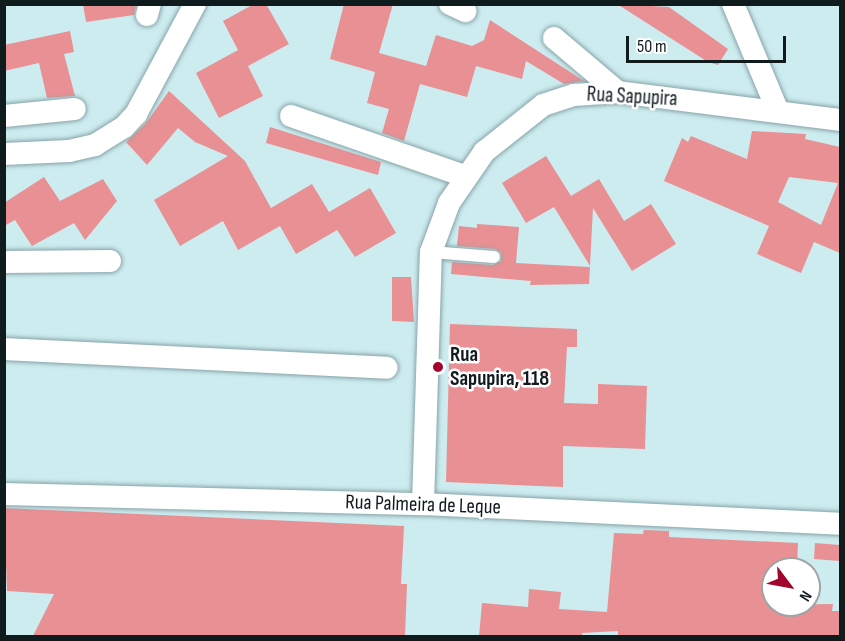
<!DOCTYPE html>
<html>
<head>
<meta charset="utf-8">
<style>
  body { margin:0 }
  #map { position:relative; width:845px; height:641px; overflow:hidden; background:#cdecf0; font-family:"Sofia Sans Condensed",sans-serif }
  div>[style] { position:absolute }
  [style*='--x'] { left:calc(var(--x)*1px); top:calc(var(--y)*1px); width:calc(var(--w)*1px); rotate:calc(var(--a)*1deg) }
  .building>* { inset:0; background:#e89093 }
  .roads { filter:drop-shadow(0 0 2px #87a4a8) drop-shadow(0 0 2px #87a4a8) }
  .lane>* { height:12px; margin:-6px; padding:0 6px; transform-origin:6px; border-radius:6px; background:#fff }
  .street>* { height:22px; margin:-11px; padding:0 11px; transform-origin:11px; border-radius:11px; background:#fff }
  .dots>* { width:16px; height:16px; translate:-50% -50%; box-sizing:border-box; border:3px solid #fff; border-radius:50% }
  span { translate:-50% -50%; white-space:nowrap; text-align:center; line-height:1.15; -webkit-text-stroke:5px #fff; paint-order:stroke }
  .street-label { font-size:21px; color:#101b1d }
  .poi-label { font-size:21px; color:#101b1d; font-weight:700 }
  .left { translate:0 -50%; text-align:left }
  .frame { position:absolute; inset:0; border:6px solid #101b1d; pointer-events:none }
  .north { position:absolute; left:761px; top:557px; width:60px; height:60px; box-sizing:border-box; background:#fff; border:2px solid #9fa4a5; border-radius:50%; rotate:122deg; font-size:16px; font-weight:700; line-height:24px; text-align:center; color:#101b1d }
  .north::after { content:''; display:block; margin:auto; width:21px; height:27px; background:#a3042d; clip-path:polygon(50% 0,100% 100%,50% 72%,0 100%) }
  .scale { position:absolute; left:626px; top:36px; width:160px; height:27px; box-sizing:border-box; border:3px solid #101b1d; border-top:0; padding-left:8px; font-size:18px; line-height:21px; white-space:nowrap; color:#101b1d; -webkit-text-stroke:4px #fff; paint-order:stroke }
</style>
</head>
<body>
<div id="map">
  <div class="building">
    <i style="clip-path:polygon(83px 4px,136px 4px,134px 15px,86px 22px)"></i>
    <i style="clip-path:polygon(254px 4px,266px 4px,289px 44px,248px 66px,263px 96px,219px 118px,196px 73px,238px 50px,223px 21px)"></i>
    <i style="clip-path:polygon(344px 4px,393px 4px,379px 53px,426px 66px,436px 35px,472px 46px,484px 40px,490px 20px,584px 81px,564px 84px,526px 61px,522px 79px,476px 66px,467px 97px,420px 84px,404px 141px,382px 133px,389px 109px,367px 103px,375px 72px,330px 59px)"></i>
    <i style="clip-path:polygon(617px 4px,669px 7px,728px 49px,718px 65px,708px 62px)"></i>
    <i style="clip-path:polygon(70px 31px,74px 52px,64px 54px,75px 96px,47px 98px,39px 63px,4px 71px,4px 45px)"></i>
    <i style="clip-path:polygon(169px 91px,245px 161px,271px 208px,312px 184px,329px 212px,370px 188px,396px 233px,355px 257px,337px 230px,296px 254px,280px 226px,238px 250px,223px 221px,180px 246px,154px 200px,228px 156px,195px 142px,178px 128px,147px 165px,126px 142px,146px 123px)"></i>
    <i style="clip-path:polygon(270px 127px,381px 162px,378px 175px,266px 143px)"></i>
    <i style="clip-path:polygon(evenodd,752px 131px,806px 134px,805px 139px,840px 147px,840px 253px,814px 242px,801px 273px,757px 254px,769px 226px,664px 181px,682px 138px,688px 142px,691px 136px,747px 159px,752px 131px,789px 177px,838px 183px,821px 225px,778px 202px,789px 177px)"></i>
    <i style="clip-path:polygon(546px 156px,571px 196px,599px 179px,624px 221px,651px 204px,676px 244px,632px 271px,593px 208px,590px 266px,554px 207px,526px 223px,502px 183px)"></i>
    <i style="clip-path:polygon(44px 177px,60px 201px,103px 179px,117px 201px,85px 240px,74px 223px,32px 246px,15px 220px,4px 226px,4px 203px)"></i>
    <i style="clip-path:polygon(477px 224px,519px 227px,516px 263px,590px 267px,589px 284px,530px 285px,531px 281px,451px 274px,452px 262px,493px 265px,501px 261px,501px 253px,495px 249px,457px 246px,459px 226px,477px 228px)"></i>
    <i style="clip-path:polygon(392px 277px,411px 277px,414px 322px,392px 321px)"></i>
    <i style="clip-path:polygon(450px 324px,577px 329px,577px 347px,567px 347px,564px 403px,598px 404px,598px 384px,647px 386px,645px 449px,563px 446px,563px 487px,446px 482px)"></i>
    <i style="clip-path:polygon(4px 508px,404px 526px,401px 584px,407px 584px,405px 636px,33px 636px,54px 594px,7px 591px)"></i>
    <i style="clip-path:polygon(644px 530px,669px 531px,669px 537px,798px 543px,797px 569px,773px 569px,773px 605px,833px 604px,832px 611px,840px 611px,840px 636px,618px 636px,618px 631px,582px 633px,582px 636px,479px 636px,482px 603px,528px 607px,529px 589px,561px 592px,559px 609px,607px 612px,614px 533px,643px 534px)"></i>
    <i style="clip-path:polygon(815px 543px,840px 545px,840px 561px,814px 559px)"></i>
  </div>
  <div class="roads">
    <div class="lane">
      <i style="--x:431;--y:252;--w:63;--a:4.5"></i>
    </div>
    <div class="street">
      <i style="--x:450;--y:4;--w:17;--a:25"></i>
      <i style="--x:733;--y:4;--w:114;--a:67.3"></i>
      <i style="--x:147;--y:15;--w:11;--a:-75"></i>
      <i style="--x:554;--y:38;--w:84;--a:40.2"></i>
      <i style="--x:4;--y:116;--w:71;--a:-5.6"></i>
      <i style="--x:291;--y:116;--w:183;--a:19.1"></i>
      <i style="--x:4;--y:154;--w:65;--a:-2.6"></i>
      <i style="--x:69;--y:151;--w:27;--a:-13"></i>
      <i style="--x:95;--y:145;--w:34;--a:-32"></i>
      <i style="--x:124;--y:127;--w:18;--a:-47"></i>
      <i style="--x:136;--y:114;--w:125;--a:-61.8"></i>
      <i style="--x:4;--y:262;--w:106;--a:-0.5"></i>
      <i style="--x:4;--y:349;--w:383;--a:2.8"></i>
      <i style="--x:4;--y:494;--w:419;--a:1.4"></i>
      <i style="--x:423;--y:504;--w:417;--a:2.7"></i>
      <i style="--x:423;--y:504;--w:252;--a:-88.2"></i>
      <i style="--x:431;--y:252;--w:52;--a:-69.8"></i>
      <i style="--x:449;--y:203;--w:62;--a:-55.5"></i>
      <i style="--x:484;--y:152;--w:75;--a:-38.5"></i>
      <i style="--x:543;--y:105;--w:33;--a:-18"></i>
      <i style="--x:574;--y:95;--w:44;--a:-3.9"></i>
      <i style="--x:618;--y:92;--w:224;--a:7.2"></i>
    </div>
  </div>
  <div class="dots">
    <i style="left:438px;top:367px;background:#a3042d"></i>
  </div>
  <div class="street-label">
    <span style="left:632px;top:97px;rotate:3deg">Rua Sapupira</span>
    <span style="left:423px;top:505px;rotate:2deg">Rua Palmeira de Leque</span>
  </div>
  <div class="poi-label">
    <span class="left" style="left:450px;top:367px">Rua<br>Sapupira, 118</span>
  </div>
  <div class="frame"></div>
  <div class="north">N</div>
  <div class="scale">50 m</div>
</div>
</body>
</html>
